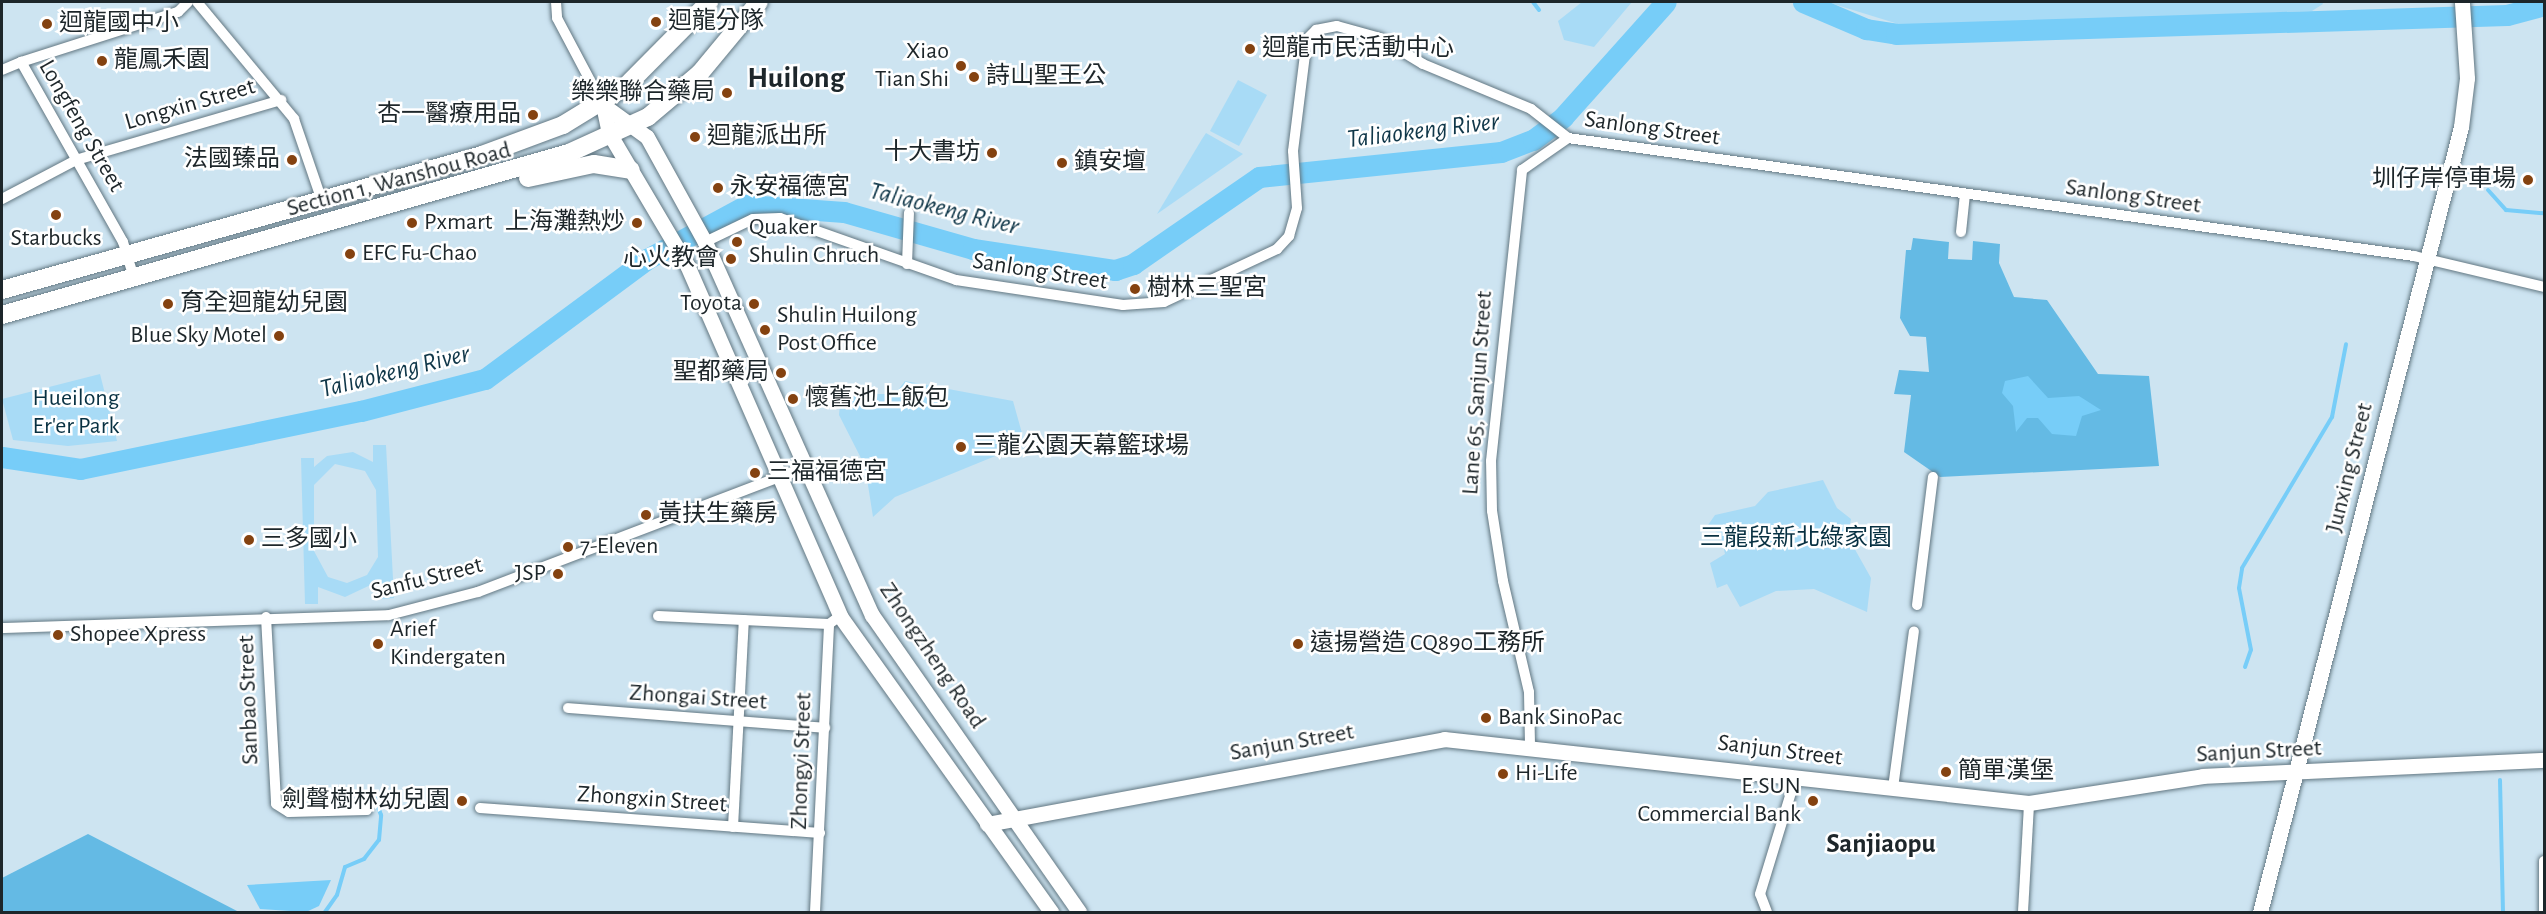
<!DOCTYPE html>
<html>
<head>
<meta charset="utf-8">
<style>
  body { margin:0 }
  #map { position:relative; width:2546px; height:914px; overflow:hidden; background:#cde4f1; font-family:"Alegreya Sans","Noto Sans TC",sans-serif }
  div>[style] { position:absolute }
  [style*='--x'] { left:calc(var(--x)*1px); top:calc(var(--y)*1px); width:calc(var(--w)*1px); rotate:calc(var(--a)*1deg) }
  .green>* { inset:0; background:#a8dbf6 }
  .forest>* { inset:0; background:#64bae4 }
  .water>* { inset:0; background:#77cdf8 }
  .stream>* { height:4px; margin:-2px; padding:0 2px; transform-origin:2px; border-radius:2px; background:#77cdf8 }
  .river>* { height:21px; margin:-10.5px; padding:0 10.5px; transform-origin:10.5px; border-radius:10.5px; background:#77cdf8 }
  .roads { filter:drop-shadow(0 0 2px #627782) drop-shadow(0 0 2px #627782) }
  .street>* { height:10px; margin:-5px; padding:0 5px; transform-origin:5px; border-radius:5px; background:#fff }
  .secondary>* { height:15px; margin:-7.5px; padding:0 7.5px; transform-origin:7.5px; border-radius:7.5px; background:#fff }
  .primary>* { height:18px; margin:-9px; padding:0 9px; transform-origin:9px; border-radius:9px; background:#fff }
  .dots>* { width:16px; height:16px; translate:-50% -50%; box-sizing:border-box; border:3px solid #fff; border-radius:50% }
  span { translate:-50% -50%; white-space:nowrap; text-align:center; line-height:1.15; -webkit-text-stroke:5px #fff; paint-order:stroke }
  .poi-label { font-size:24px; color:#1d262a }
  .left { translate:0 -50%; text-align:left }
  .right { translate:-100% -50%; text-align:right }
  .street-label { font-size:24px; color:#1d262a }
  .park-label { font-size:24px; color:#083142 }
  .water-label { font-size:26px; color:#103749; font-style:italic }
  .quarter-label { font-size:27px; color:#1d262a; font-weight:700 }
  .district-label { font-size:30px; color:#1d262a; font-weight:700 }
  .frame { position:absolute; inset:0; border:3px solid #1d262a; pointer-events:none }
</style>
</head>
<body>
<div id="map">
  <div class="green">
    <i style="clip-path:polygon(1582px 2px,1632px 2px,1594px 47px,1564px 40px,1558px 21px)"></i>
    <i style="clip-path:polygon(1827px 2px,2322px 2px,2323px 4px,2312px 11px,1908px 27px)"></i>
    <i style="clip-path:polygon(1238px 80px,1267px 95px,1239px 146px,1210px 131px)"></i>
    <i style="clip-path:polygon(1206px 133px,1243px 154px,1157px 214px,1202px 139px)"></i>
    <i style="clip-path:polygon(100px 374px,117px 441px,68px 446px,13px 440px,2px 399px)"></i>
    <i style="clip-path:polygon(905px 381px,1013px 401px,1025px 444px,895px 497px,873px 517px,865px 466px,839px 415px,841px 394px,895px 394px)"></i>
    <i style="clip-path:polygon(evenodd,373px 445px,386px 445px,394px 598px,380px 599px,379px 581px,345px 597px,318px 587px,318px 604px,305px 604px,301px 458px,314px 458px,314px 467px,327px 456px,353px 452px,373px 462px,373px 445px,335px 464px,365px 471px,376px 490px,378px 557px,367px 575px,347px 583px,328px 577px,314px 551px,314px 485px,335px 464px)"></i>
    <i style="clip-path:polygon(1823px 480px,1837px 508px,1851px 519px,1848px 537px,1871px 578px,1867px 612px,1814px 589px,1776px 591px,1740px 607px,1727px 584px,1717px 588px,1710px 563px,1725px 554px,1721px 536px,1708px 525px,1715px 515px,1755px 506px,1768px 492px)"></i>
  </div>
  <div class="forest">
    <i style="clip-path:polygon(1913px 238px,1949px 242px,1948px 259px,1972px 260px,1973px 241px,2000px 244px,1999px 263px,2014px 297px,2047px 300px,2098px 374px,2149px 376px,2159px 466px,1940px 477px,1904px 452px,1911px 395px,1894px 394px,1899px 370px,1929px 372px,1926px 337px,1910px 336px,1900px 318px,1906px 250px,1911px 250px)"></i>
    <i style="clip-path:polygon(88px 834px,239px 912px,2px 912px,2px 878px)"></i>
  </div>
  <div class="water">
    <i style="clip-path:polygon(2028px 376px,2048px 398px,2079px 396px,2101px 410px,2082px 416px,2076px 436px,2052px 434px,2038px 418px,2027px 418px,2016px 432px,2013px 406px,2002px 393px,2005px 381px)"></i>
    <i style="clip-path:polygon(331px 880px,319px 906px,306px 912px,260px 909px,247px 885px)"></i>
  </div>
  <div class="stream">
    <i style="--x:1533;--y:2;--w:10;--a:53"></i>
    <i style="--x:2488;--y:190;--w:27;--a:48"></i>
    <i style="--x:2506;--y:210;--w:38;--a:5"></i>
    <i style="--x:2245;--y:667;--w:18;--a:-71"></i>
    <i style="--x:2251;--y:650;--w:63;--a:-101"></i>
    <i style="--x:2239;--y:588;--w:20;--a:-81"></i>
    <i style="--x:2242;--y:568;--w:176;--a:-59.2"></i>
    <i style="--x:2332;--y:417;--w:74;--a:-79.1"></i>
    <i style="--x:2500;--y:780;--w:132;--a:88.7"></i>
    <i style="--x:325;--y:912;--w:21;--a:-55"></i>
    <i style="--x:337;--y:895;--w:29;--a:-74"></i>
    <i style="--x:345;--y:867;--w:21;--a:-23"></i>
    <i style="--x:364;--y:859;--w:24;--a:-52"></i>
    <i style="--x:379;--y:840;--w:25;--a:-85"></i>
    <i style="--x:381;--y:815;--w:29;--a:-110"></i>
  </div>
  <div class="river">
    <i style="--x:1803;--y:2;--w:69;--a:23.2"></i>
    <i style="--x:1866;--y:29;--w:30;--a:9"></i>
    <i style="--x:1896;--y:34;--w:611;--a:-1.78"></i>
    <i style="--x:2507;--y:15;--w:38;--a:-15"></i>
    <i style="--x:2;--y:457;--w:79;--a:8.7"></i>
    <i style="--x:80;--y:469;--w:287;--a:-11.7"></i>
    <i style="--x:361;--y:411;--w:128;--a:-14.5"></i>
    <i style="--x:485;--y:379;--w:202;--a:-36.5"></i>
    <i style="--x:647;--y:259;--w:114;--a:-28.4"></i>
    <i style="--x:747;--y:205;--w:97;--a:4.1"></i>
    <i style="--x:844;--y:212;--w:134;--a:16"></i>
    <i style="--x:973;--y:249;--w:144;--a:8.4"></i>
    <i style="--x:1115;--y:270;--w:19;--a:-18"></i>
    <i style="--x:1133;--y:264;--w:153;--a:-34.6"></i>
    <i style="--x:1259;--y:177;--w:243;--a:-5.9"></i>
    <i style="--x:1501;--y:152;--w:34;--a:-21"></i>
    <i style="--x:1533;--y:140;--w:38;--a:-37"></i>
    <i style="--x:1563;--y:117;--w:154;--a:-48.2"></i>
  </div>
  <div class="roads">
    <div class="street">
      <i style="--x:197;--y:2;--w:152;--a:50.3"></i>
      <i style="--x:294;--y:119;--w:87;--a:71.1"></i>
      <i style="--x:556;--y:2;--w:16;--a:86"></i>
      <i style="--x:557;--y:18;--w:98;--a:62.1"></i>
      <i style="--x:2;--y:70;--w:21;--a:-23"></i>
      <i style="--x:2;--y:199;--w:84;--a:-27.8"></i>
      <i style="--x:76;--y:160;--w:214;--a:-16.3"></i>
      <i style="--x:1961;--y:232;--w:38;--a:-84"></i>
      <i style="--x:705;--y:242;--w:53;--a:-25.6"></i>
      <i style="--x:753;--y:219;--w:27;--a:-2"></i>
      <i style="--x:780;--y:218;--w:187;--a:19.4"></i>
      <i style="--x:956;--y:280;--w:169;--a:8.5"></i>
      <i style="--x:1123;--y:305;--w:41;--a:-4.2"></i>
      <i style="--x:1164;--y:302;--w:125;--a:-25.1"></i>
      <i style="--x:1277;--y:249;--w:18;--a:-47"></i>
      <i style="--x:1289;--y:236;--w:29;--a:-74"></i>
      <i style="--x:1297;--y:208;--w:57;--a:-94"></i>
      <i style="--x:1293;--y:151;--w:113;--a:-82.9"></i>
      <i style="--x:1307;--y:39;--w:13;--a:-45"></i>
      <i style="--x:1316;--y:30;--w:21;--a:-11"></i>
      <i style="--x:1337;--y:26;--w:45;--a:15.6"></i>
      <i style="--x:1380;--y:38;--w:50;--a:31.2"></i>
      <i style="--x:1423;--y:64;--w:117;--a:22.6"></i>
      <i style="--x:1531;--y:109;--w:47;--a:38.1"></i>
      <i style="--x:1568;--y:138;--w:854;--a:7.94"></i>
      <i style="--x:2414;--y:256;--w:134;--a:13.4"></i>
      <i style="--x:907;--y:264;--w:51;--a:-87.8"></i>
      <i style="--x:134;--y:278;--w:38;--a:-107"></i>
      <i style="--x:123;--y:242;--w:207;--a:-119.5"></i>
      <i style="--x:21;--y:62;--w:165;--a:-17.7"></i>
      <i style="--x:178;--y:12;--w:14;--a:-45"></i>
      <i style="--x:1917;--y:605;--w:129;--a:-82.9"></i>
      <i style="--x:658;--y:616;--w:171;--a:2.7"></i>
      <i style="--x:266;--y:617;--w:187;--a:86.9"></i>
      <i style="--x:276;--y:804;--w:15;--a:32"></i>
      <i style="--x:289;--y:812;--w:78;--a:-1.5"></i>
      <i style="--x:2;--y:628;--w:387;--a:-1.9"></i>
      <i style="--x:389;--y:615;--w:92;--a:-14.5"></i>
      <i style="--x:478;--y:592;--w:351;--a:-20.9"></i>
      <i style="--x:568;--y:708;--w:258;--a:4.4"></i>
      <i style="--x:1530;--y:745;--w:53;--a:-91.1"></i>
      <i style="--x:1529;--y:692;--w:114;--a:-103.2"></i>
      <i style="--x:1503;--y:581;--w:71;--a:-98.9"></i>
      <i style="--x:1492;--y:511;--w:50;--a:-91.1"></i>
      <i style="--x:1491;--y:461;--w:293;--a:-83.9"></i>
      <i style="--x:1522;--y:170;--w:56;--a:-34.8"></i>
      <i style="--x:1893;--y:788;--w:158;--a:-82.4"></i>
      <i style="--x:480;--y:808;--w:341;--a:4.2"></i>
      <i style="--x:733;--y:827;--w:207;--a:-87"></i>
      <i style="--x:815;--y:912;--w:288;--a:-87.2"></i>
      <i style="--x:829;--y:624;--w:14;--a:-36"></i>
      <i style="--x:1767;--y:912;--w:19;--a:-111"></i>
      <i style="--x:1760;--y:894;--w:123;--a:-73"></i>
      <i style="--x:2023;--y:912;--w:109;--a:-86.8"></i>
      <i style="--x:2544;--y:912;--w:51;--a:-90"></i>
    </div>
    <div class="secondary">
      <i style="--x:603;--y:105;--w:54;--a:36"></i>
      <i style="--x:647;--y:137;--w:120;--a:61.1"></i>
      <i style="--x:705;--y:242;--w:409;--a:65.9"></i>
      <i style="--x:872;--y:615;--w:362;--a:55.1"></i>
      <i style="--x:603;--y:105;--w:29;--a:78"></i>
      <i style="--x:609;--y:133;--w:153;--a:59.4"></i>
      <i style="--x:687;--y:265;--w:383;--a:66.4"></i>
      <i style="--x:840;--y:616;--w:364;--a:54.5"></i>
      <i style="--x:987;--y:824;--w:465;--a:-10.5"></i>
      <i style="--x:1444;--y:739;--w:588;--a:6.24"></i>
      <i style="--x:2029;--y:803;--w:176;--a:-8.8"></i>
      <i style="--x:2203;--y:776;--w:341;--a:-2.7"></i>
      <i style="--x:2260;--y:912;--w:810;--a:-75.64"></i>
      <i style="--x:2461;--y:127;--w:49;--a:-83"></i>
      <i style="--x:2467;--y:78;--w:76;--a:-93.8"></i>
    </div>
    <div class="primary">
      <i style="--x:528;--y:178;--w:67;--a:-12"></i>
      <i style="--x:594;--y:164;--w:37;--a:9"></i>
      <i style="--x:2;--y:290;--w:499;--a:-15.7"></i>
      <i style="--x:482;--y:155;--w:86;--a:-20.3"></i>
      <i style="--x:563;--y:125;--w:73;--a:-31.5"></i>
      <i style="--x:625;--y:87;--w:120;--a:-45.3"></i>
      <i style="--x:2;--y:315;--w:590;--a:-15.95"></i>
      <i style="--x:569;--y:153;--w:87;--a:-24.5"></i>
      <i style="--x:648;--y:117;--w:68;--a:-40.2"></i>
      <i style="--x:700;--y:73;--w:92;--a:-50.3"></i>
    </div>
  </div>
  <div class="dots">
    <i style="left:656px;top:22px;background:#844210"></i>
    <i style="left:47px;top:24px;background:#844210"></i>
    <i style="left:1250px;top:49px;background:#844210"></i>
    <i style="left:102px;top:61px;background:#844210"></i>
    <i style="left:961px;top:66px;background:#844210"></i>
    <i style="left:974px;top:77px;background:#844210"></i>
    <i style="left:727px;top:93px;background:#844210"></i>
    <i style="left:533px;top:115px;background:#844210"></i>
    <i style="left:695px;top:137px;background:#844210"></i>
    <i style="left:992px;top:153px;background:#844210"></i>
    <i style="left:292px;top:160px;background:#844210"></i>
    <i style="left:1062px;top:163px;background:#844210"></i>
    <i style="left:2528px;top:180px;background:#844210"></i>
    <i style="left:718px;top:188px;background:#844210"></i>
    <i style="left:56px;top:215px;background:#844210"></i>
    <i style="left:412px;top:223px;background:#844210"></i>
    <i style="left:637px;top:223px;background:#844210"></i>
    <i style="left:737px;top:242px;background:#844210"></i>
    <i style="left:350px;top:254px;background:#844210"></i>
    <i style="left:731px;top:259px;background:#844210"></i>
    <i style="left:1135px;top:289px;background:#844210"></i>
    <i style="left:168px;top:304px;background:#844210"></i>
    <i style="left:754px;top:304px;background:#844210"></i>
    <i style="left:765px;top:330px;background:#844210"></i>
    <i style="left:279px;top:336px;background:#844210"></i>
    <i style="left:781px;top:373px;background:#844210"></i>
    <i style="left:793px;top:399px;background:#844210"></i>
    <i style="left:961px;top:447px;background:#844210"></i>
    <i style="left:755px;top:473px;background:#844210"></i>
    <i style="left:646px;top:515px;background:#844210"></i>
    <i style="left:249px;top:540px;background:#844210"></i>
    <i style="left:568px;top:547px;background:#844210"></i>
    <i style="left:558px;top:574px;background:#844210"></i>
    <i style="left:58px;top:635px;background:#844210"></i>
    <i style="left:378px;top:644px;background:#844210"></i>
    <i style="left:1298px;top:644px;background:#844210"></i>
    <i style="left:1486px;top:718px;background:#844210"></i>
    <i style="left:1946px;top:772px;background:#844210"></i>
    <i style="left:1503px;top:774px;background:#844210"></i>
    <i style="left:462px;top:801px;background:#844210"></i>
    <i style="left:1813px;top:801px;background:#844210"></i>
  </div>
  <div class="poi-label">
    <span class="left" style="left:668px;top:22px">迴龍分隊</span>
    <span class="left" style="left:59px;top:24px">迴龍國中小</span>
    <span class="left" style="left:1262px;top:49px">迴龍市民活動中心</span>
    <span class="right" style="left:949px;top:66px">Xiao<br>Tian Shi</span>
    <span class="left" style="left:114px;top:61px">龍鳳禾園</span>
    <span class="left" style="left:986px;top:77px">詩山聖王公</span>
    <span class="right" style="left:715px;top:93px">樂樂聯合藥局</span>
    <span class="right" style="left:521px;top:115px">杏一醫療用品</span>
    <span class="left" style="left:707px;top:137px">迴龍派出所</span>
    <span class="right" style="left:980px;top:153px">十大書坊</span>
    <span class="right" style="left:280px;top:160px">法國臻品</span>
    <span class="left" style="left:1074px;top:163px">鎮安壇</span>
    <span class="right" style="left:2516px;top:180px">圳仔岸停車場</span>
    <span class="left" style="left:730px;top:188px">永安福德宮</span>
    <span class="left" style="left:424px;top:223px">Pxmart</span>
    <span class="right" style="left:625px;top:223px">上海灘熱炒</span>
    <span class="left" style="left:749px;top:242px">Quaker<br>Shulin Chruch</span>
    <span style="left:56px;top:239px">Starbucks</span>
    <span class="left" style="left:362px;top:254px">EFC Fu-Chao</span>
    <span class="right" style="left:719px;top:259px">心火教會</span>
    <span class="left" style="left:1147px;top:289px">樹林三聖宮</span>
    <span class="left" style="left:180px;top:304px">育全迴龍幼兒園</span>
    <span class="right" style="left:742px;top:304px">Toyota</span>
    <span class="left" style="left:777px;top:330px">Shulin Huilong<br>Post Office</span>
    <span class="right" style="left:267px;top:336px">Blue Sky Motel</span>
    <span class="right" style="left:769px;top:373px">聖都藥局</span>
    <span class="left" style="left:805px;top:399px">懷舊池上飯包</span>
    <span class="left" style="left:973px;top:447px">三龍公園天幕籃球場</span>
    <span class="left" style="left:767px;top:473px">三福福德宮</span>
    <span class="left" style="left:658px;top:515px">黃扶生藥房</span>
    <span class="left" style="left:261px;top:540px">三多國小</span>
    <span class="left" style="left:580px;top:547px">7-Eleven</span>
    <span class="right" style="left:546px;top:574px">JSP</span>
    <span class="left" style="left:390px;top:644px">Arief<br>Kindergaten</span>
    <span class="left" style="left:70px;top:635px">Shopee Xpress</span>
    <span class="left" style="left:1310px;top:644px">遠揚營造 CQ890工務所</span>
    <span class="left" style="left:1498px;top:718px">Bank SinoPac</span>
    <span class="left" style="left:1958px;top:772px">簡單漢堡</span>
    <span class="left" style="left:1515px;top:774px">Hi-Life</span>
    <span class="right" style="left:1801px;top:801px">E.SUN<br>Commercial Bank</span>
    <span class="right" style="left:450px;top:801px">劍聲樹林幼兒園</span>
  </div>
  <div class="street-label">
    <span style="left:190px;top:105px;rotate:-16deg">Longxin Street</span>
    <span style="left:81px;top:126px;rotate:60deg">Longfeng Street</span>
    <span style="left:1652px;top:129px;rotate:8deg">Sanlong Street</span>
    <span style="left:399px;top:180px;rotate:-15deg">Section 1, Wanshou Road</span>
    <span style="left:2133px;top:197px;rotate:8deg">Sanlong Street</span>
    <span style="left:1040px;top:272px;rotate:9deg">Sanlong Street</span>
    <span style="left:1478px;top:393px;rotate:-86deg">Lane 65, Sanjun Street</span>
    <span style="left:2350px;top:468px;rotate:-76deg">Junxing Street</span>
    <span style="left:427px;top:579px;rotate:-14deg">Sanfu Street</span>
    <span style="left:932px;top:656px;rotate:56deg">Zhongzheng Road</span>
    <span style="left:698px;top:698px;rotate:4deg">Zhongai Street</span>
    <span style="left:249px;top:700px;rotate:-92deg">Sanbao Street</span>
    <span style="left:1292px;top:743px;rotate:-10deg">Sanjun Street</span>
    <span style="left:1780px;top:751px;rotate:7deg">Sanjun Street</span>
    <span style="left:2259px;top:752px;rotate:-3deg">Sanjun Street</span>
    <span style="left:802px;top:761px;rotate:-88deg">Zhongyi Street</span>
    <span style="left:652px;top:800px;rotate:4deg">Zhongxin Street</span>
  </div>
  <div class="park-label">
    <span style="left:76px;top:413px">Hueilong<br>Er'er Park</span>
    <span style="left:1796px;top:539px">三龍段新北綠家園</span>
  </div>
  <div class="water-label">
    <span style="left:1423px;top:131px;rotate:-7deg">Taliaokeng River</span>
    <span style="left:944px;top:209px;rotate:14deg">Taliaokeng River</span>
    <span style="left:395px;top:372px;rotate:-14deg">Taliaokeng River</span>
  </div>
  <div class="quarter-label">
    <span style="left:1881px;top:844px">Sanjiaopu</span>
  </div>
  <div class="district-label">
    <span style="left:796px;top:78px">Huilong</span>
  </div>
  <div class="frame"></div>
</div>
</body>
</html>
